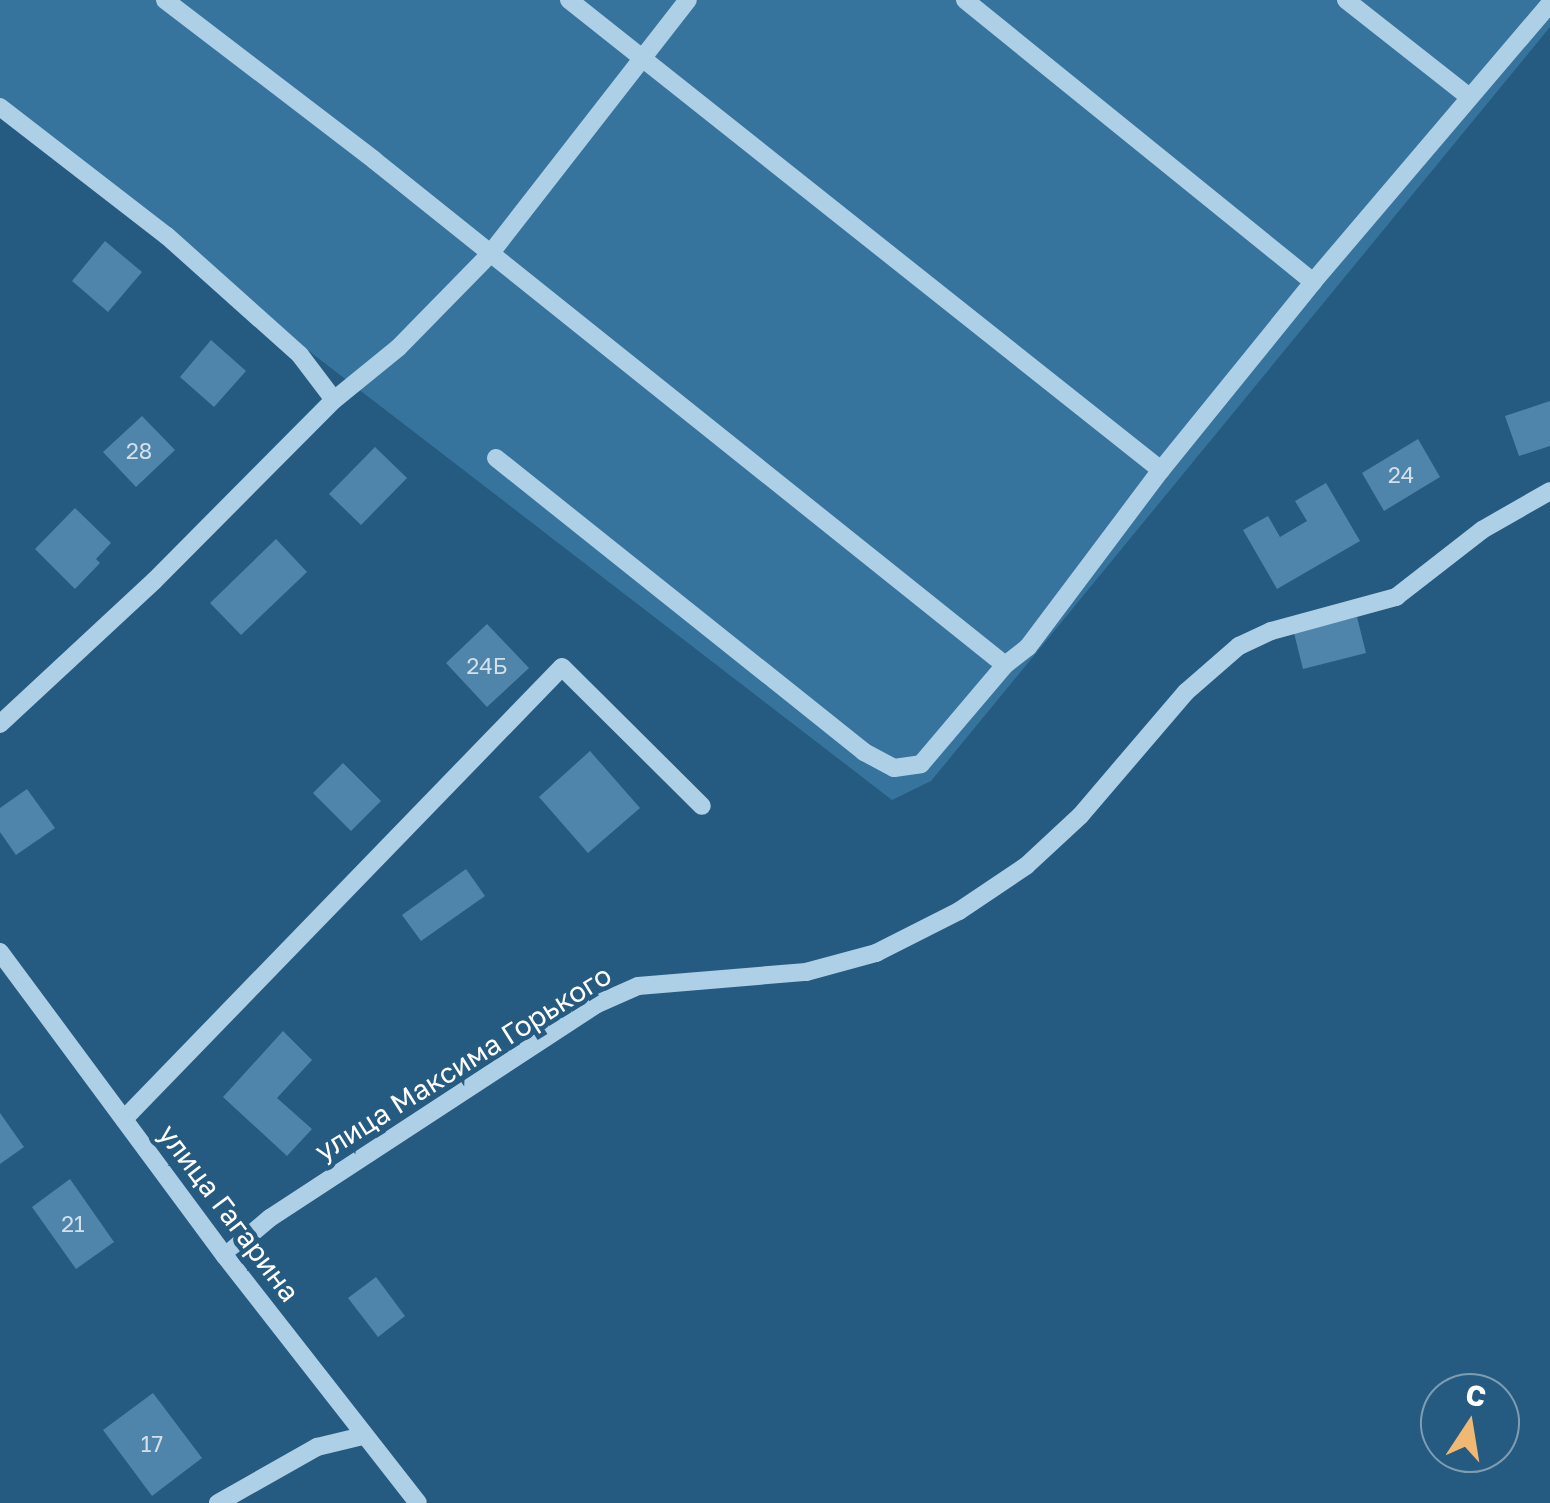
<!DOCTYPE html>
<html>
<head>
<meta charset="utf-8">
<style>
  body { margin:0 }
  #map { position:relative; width:1550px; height:1503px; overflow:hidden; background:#265b81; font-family:"Golos Text",sans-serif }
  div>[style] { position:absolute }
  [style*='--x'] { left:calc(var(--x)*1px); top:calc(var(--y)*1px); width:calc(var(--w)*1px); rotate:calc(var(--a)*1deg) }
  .green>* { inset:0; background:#37749d }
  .building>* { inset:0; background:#4f85aa }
  .minor>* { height:18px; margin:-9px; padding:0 9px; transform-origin:9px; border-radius:9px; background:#aed0e6 }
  span { translate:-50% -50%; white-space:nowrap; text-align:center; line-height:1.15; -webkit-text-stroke:9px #265b81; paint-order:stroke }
  .number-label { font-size:22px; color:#d3e0ea }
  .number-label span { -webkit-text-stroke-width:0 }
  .street-label { font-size:28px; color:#fff }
  .north { position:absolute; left:1420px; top:1373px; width:100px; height:100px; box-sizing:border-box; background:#265b81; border:2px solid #7d9db3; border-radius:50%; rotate:12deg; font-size:28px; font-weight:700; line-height:40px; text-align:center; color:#fff }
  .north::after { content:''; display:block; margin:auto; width:35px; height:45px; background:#efb973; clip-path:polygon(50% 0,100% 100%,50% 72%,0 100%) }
</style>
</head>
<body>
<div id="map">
  <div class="green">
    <i style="clip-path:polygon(0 0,1550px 0,1550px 27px,931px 781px,892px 800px,0 113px)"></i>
  </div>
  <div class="building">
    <i style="clip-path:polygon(105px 241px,142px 272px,108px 312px,72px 281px)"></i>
    <i style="clip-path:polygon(211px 340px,246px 371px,214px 407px,180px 377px)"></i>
    <i style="clip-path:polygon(1550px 401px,1550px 446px,1519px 456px,1505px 416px)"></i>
    <i style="clip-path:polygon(142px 416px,175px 450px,136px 487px,103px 452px)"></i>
    <i style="clip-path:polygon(1418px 439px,1440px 477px,1384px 511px,1362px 473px)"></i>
    <i style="clip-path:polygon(375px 447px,407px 478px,361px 525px,329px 494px)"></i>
    <i style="clip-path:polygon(1326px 483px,1360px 541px,1277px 589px,1243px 530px,1268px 516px,1280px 537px,1307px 521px,1295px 501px)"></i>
    <i style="clip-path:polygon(75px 508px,111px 543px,96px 559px,100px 563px,75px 589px,35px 549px)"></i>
    <i style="clip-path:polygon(276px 539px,307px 572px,241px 635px,210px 603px)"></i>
    <i style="clip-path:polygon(1357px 617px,1366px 653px,1303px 669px,1294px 633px)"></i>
    <i style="clip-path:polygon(487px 624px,529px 668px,487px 707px,446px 663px)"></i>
    <i style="clip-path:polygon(590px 751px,640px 808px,588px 853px,539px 797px)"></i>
    <i style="clip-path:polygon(343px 763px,381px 801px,351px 831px,313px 793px)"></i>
    <i style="clip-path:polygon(27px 789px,55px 828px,16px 855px,0 832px,0 808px)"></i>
    <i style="clip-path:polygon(466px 869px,485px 896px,421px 941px,402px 915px)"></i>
    <i style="clip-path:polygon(283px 1031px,312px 1060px,277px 1098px,312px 1129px,287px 1156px,223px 1097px)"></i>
    <i style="clip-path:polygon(0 1113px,24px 1147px,0 1164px)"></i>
    <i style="clip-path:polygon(70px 1179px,114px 1242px,76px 1269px,32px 1207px)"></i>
    <i style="clip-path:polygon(376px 1277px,405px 1316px,378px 1337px,348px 1298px)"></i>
    <i style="clip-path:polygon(153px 1393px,202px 1458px,152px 1496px,103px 1430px)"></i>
  </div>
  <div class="minor">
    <i style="--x:165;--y:0;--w:263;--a:37.4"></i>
    <i style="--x:374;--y:160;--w:808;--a:38.67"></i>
    <i style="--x:1005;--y:665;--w:29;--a:-38"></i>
    <i style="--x:1028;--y:647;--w:221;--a:-53.1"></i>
    <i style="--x:1161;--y:470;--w:242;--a:-51"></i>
    <i style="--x:1313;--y:282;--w:365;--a:-49.6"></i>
    <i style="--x:569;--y:0;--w:756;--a:38.45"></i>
    <i style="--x:965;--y:0;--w:448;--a:39"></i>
    <i style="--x:1346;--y:0;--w:155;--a:38.2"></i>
    <i style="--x:0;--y:107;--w:211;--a:37.7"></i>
    <i style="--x:167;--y:236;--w:178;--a:41.8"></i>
    <i style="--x:300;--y:355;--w:56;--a:52.9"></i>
    <i style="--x:496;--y:458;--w:471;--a:38.6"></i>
    <i style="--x:864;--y:752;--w:34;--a:28"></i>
    <i style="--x:894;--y:768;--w:27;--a:-8"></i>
    <i style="--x:921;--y:764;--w:130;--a:-49.7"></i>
    <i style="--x:0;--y:724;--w:210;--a:-42.9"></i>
    <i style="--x:154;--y:581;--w:255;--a:-45.2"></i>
    <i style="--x:334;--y:400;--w:82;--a:-39.1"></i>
    <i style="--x:398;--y:348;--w:132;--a:-45.6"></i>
    <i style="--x:490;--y:254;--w:322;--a:-52.1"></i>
    <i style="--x:0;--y:952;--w:378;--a:53.5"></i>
    <i style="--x:225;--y:1256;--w:313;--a:52"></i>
    <i style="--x:124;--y:1119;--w:629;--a:-45.9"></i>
    <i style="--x:562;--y:667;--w:197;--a:44.8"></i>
    <i style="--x:225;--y:1256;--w:59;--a:-40.2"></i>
    <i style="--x:270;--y:1218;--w:389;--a:-33.2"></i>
    <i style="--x:595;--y:1005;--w:47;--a:-23.8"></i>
    <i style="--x:638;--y:986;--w:169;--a:-4.8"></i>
    <i style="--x:806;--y:972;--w:73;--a:-15.2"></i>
    <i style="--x:876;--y:953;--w:93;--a:-26.8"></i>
    <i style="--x:959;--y:911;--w:81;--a:-33.9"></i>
    <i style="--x:1026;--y:866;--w:74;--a:-42.8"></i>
    <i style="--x:1080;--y:816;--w:163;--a:-49.5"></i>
    <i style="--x:1186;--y:692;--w:70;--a:-41"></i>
    <i style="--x:1239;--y:646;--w:35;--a:-25"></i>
    <i style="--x:1271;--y:631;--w:130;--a:-15.2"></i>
    <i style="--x:1396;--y:597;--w:109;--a:-37.9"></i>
    <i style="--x:1482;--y:530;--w:78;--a:-29.8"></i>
    <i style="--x:218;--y:1503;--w:114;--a:-29.5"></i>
    <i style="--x:317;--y:1447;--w:47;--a:-13.4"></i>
  </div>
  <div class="number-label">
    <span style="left:139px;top:451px">28</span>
    <span style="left:1401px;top:475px">24</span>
    <span style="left:487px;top:666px">24Б</span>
    <span style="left:73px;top:1224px">21</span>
    <span style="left:152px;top:1444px">17</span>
  </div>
  <div class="street-label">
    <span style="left:463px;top:1063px;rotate:-32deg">улица Максима Горького</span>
    <span style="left:229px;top:1213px;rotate:53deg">улица Гагарина</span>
  </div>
  <div class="north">С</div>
</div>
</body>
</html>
